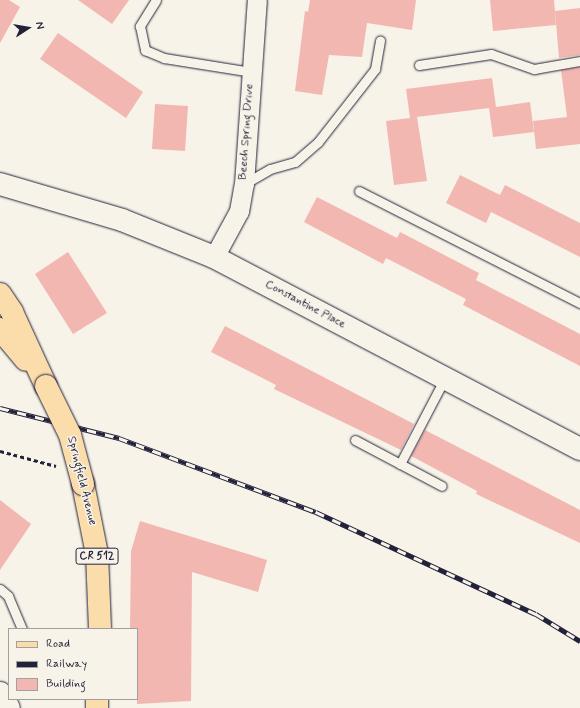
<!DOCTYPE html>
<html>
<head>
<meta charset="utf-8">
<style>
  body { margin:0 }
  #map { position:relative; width:580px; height:708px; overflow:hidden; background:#f7f3e8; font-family:Mynerve,sans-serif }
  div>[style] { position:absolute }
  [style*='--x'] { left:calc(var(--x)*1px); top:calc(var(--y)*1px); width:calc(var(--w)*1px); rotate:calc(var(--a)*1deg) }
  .building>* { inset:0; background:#f3b7b2 }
  .path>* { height:2.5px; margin-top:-1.25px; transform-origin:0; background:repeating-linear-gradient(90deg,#22223b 0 4px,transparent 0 7px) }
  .roads { filter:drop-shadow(0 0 1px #22223b) drop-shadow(0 0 1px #22223b) }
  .lane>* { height:9px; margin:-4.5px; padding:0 4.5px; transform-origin:4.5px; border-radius:4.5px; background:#f7f3e8 }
  .street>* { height:19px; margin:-9.5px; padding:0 9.5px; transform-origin:9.5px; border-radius:9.5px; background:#f7f3e8 }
  .secondary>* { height:22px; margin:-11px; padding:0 11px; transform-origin:11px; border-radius:11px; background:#f7f3e8 }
  .primary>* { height:22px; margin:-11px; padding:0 11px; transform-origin:11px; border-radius:11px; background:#fbddab }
  .rail>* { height:4.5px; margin-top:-2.25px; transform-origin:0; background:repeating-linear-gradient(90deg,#f7f3e8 0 9px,#22223b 0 18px); box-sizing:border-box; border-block:1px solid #22223b }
  .bridges { filter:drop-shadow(0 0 1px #22223b) drop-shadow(0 0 1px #22223b) }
  .primary-bridge>* { height:22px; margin:-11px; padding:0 11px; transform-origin:11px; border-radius:11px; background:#fbddab }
  span { translate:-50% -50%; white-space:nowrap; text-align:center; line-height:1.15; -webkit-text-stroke:3px #f7f3e8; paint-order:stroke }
  .shield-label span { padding:1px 3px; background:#f7f3e8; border:1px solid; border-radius:3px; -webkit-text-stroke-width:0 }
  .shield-label { font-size:11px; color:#22223b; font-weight:700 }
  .street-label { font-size:12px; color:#22223b }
  .legend { position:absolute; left:8px; top:628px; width:130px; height:72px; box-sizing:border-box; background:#f7f3e8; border:1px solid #a29fa3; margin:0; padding:5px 7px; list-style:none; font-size:12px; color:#22223b }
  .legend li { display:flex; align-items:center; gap:8px; height:20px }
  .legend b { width:20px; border:1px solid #a29fa3 }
  .north { position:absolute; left:8px; top:8px; width:40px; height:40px; -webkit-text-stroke:3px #f7f3e8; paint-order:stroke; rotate:78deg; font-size:11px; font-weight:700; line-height:16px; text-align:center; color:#22223b }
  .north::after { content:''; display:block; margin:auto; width:14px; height:18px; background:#22223b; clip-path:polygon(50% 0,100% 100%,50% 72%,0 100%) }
</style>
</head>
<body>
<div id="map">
  <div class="building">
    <i style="clip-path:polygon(0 0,9px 0,20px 7px,0 43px)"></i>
    <i style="clip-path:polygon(78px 0,129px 0,112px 24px)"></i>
    <i style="clip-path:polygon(310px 0,416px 0,412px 30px,367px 23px,362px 57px,329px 55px,322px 95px,295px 91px,305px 11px,308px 12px)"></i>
    <i style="clip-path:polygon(490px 0,554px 0,556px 25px,493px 31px)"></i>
    <i style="clip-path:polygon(580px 8px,580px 55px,559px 58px,555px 11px)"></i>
    <i style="clip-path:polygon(58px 33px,143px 92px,126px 118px,40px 59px)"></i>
    <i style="clip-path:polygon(580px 67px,580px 144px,536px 149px,533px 121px,567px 117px,561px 70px)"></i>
    <i style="clip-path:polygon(492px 78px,496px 107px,530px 102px,534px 132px,493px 137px,489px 108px,417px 117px,427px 181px,394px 185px,386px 121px,410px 118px,406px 89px)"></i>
    <i style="clip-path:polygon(155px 104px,188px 106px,185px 151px,152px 149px)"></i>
    <i style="clip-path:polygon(460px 175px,500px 195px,505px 185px,580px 223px,580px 257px,491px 212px,486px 223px,446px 203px)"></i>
    <i style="clip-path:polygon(317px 197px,397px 238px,400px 232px,479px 273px,476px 280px,580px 334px,580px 366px,463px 305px,466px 299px,386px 258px,383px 264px,304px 222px)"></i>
    <i style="clip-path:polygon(68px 252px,107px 313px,73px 334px,35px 274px)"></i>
    <i style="clip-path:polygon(225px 326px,414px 424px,401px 450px,274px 389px,276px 385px,211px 352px)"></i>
    <i style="clip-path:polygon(425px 430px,580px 510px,580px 543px,476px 494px,477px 491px,413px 457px,411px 456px)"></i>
    <i style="clip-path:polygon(0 500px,31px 524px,0 570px)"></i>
    <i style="clip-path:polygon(140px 521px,267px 560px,258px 592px,192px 572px,191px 701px,137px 704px,137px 629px,130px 629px,131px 551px)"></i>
  </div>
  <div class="path">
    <i style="--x:0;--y:451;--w:58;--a:15"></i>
  </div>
  <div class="roads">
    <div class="lane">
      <i style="--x:156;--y:0;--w:31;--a:122"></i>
      <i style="--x:140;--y:26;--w:25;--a:78"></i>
      <i style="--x:145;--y:50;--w:21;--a:23"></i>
      <i style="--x:164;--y:58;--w:88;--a:9.1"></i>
      <i style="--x:419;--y:65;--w:73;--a:-8.7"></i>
      <i style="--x:491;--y:54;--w:46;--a:19.2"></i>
      <i style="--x:534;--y:69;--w:47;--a:-9.9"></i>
      <i style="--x:244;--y:184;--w:30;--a:-30"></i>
      <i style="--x:270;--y:169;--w:26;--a:-16"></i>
      <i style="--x:295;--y:162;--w:30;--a:-41"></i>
      <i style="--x:318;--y:142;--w:93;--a:-52"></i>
      <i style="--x:375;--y:69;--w:29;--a:-80"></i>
      <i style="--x:359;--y:191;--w:248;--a:26.9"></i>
      <i style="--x:355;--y:440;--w:98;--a:27.9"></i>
      <i style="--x:400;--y:464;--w:97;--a:-62.4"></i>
      <i style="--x:0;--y:589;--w:11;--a:41"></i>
      <i style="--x:8;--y:596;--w:36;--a:67"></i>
    </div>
    <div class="street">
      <i style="--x:214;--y:257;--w:52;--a:-61.5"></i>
      <i style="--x:239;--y:211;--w:27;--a:-80"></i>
      <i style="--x:244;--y:184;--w:184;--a:-86"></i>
    </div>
    <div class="secondary">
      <i style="--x:0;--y:184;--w:127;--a:16.4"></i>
      <i style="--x:122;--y:220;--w:99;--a:21.9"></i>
      <i style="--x:214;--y:257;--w:413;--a:27.7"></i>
      <i style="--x:0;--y:693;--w:17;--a:59"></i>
    </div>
    <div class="primary">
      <i style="--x:0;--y:294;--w:22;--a:56"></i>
      <i style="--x:12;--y:312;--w:81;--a:65.3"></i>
      <i style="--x:0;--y:329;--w:40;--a:50"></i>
      <i style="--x:83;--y:484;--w:71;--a:78.7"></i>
      <i style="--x:97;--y:554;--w:75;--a:87.7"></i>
      <i style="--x:97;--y:708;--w:9;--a:-90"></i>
    </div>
  </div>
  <div class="rail">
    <i style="--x:0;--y:408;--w:123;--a:14.1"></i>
    <i style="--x:119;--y:438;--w:210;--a:20.6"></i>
    <i style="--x:316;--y:512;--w:242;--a:24.9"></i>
    <i style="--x:536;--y:614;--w:52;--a:31.5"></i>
  </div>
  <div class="bridges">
    <div class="primary-bridge">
      <i style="--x:46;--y:386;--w:55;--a:63.9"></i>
      <i style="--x:70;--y:435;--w:51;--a:75.1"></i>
    </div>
  </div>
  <div class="shield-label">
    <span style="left:97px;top:556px">CR 512</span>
  </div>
  <div class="street-label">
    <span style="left:247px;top:132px;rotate:-86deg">Beech Spring Drive</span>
    <span style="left:305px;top:305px;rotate:28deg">Constantine Place</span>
    <span style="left:81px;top:481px;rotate:76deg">Springfield Avenue</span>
  </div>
  <ul class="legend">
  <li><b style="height:5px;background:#fbddab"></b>Road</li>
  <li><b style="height:5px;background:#22223b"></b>Railway</li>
  <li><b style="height:11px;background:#f3b7b2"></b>Building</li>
  </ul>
  <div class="north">N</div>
</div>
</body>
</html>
